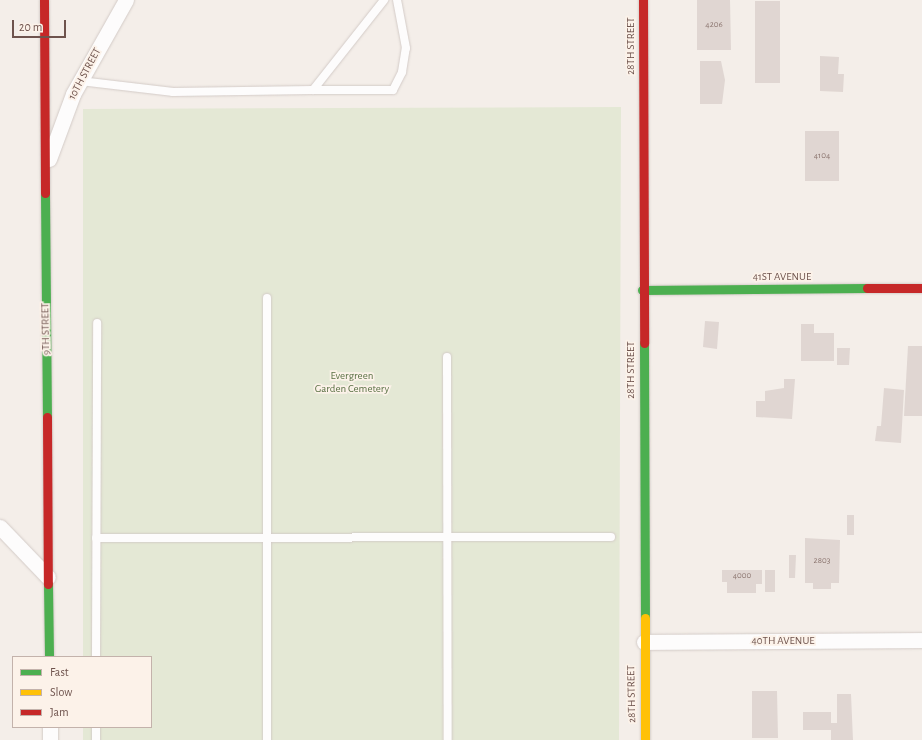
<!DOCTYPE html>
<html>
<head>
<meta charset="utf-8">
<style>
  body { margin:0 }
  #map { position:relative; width:922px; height:740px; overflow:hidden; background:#f4eee9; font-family:"Alegreya Sans",sans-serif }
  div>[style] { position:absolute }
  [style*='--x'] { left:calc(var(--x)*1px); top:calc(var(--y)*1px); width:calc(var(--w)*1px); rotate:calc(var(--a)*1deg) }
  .green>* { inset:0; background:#e4e8d5 }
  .building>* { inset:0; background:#e0d6d2 }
  .roads { filter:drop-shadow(0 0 1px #d3cbc7) drop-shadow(0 0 1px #d3cbc7) }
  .lane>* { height:8px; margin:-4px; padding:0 4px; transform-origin:4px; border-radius:4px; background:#fdfcfc }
  .street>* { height:15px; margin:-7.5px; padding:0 7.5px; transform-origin:7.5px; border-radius:7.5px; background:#fdfcfc }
  .fast>* { height:9px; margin:-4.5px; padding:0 4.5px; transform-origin:4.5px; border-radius:4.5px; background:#4caf50 }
  .slow>* { height:9px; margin:-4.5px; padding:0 4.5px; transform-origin:4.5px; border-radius:4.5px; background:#ffc107 }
  .jam>* { height:9px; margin:-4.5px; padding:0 4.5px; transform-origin:4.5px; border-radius:4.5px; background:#c62828 }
  span { translate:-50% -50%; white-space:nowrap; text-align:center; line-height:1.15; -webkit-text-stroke:3.5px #fcf2e9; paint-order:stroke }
  .number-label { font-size:9px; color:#8c7670 }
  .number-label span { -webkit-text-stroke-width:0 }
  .street-label { font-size:11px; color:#6e534d }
  .park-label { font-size:11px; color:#5b7246 }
  .legend { position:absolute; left:12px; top:656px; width:140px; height:72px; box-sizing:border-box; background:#fcf2e9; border:1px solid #c3b2ab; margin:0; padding:5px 7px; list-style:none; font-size:12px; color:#6e534d }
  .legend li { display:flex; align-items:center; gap:8px; height:20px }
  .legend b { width:20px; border:1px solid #c3b2ab }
  .scale { position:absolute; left:12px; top:20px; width:54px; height:18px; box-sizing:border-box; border:2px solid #6e534d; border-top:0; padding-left:5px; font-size:12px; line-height:14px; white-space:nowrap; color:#6e534d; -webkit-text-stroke:3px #fcf2e9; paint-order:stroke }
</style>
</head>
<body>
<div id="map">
  <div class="green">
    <i style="clip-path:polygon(621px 107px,619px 740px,83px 740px,83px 727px,151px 727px,151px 657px,83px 657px,83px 109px)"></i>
  </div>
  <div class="building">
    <i style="clip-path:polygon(697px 0,730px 0,731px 50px,697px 50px)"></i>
    <i style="clip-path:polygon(755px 1px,780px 1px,780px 83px,755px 83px)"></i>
    <i style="clip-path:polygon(820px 56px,839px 57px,838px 74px,844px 74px,843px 92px,820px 91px)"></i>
    <i style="clip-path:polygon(700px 61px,721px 61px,725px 80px,722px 104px,700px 104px)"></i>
    <i style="clip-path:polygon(805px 131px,839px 131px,839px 181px,805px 181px)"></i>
    <i style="clip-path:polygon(705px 321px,719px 322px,717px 349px,703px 347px)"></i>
    <i style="clip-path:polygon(801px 324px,814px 324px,814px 333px,834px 333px,834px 361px,801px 361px)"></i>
    <i style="clip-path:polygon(908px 346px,922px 346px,922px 416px,904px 416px)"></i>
    <i style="clip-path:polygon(837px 348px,850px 348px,849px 365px,837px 365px)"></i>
    <i style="clip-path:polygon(784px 379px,795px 379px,792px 419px,756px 417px,756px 401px,765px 401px,765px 391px,784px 388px)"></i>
    <i style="clip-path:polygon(884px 388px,904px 390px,901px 443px,875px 441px,877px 426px,881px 426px)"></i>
    <i style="clip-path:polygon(847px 515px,854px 515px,854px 535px,847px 535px)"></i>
    <i style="clip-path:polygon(805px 538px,840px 540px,839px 583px,831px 583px,831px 589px,813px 589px,813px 583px,805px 583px)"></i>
    <i style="clip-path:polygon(789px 555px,796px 555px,795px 578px,789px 578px)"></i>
    <i style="clip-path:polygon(722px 570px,762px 570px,762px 584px,756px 584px,756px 593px,727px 593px,727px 582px,722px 582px)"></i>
    <i style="clip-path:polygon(765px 570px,775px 570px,775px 592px,765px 592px)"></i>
    <i style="clip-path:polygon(752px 691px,777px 691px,778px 738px,752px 738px)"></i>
    <i style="clip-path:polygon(837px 694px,851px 694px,853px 740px,831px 740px,831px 723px,837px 723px)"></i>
    <i style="clip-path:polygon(803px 712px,831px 712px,831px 730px,803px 730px)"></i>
  </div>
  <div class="roads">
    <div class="lane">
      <i style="--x:80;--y:81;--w:94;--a:6.7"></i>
      <i style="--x:173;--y:92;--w:140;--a:-0.8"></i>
      <i style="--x:313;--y:90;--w:115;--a:-51.7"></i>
      <i style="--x:313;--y:90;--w:80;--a:0"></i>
      <i style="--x:393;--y:90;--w:20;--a:-63"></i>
      <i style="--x:402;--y:72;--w:24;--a:-81"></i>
      <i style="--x:406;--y:48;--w:49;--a:-100.6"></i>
      <i style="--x:447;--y:357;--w:383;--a:89.9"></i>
      <i style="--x:96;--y:538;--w:515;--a:-0.11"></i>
      <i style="--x:96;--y:657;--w:334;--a:-89.8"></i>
      <i style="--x:96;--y:727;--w:13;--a:90"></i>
      <i style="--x:267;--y:740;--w:442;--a:-90"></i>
    </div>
    <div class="street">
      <i style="--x:49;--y:159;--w:69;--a:-69.7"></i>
      <i style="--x:73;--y:94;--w:108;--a:-60.6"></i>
      <i style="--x:0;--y:527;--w:69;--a:46.2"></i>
      <i style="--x:644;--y:642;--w:278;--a:-0.4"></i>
      <i style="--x:50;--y:727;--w:13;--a:90"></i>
    </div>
    <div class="fast">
      <i style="--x:45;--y:193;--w:224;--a:89.5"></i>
      <i style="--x:642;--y:290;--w:225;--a:-0.5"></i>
      <i style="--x:644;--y:343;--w:275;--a:89.8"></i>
      <i style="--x:48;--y:584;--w:73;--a:89.2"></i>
    </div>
    <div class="slow">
      <i style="--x:645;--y:618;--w:122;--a:90"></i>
    </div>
    <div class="jam">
      <i style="--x:44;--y:0;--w:193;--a:89.7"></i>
      <i style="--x:643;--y:0;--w:343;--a:89.8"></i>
      <i style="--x:867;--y:288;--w:55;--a:0"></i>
      <i style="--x:47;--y:417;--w:167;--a:89.7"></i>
    </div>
  </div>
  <div class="number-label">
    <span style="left:714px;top:25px">4206</span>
    <span style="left:822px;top:156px">4104</span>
    <span style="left:822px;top:561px">2803</span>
    <span style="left:742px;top:576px">4000</span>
  </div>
  <div class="street-label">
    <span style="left:631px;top:46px;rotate:-90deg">28TH STREET</span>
    <span style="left:85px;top:74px;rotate:-62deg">10TH STREET</span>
    <span style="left:782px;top:277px">41ST AVENUE</span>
    <span style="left:46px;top:329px;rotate:-91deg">9TH STREET</span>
    <span style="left:631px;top:370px;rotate:-90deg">28TH STREET</span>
    <span style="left:783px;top:641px">40TH AVENUE</span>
    <span style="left:632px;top:694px;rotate:-91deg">28TH STREET</span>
  </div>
  <div class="park-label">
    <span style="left:352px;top:383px">Evergreen<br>Garden Cemetery</span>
  </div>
  <ul class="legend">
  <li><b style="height:5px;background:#4caf50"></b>Fast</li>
  <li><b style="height:5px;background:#ffc107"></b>Slow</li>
  <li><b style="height:5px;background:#c62828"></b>Jam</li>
  </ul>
  <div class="scale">20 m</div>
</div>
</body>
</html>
